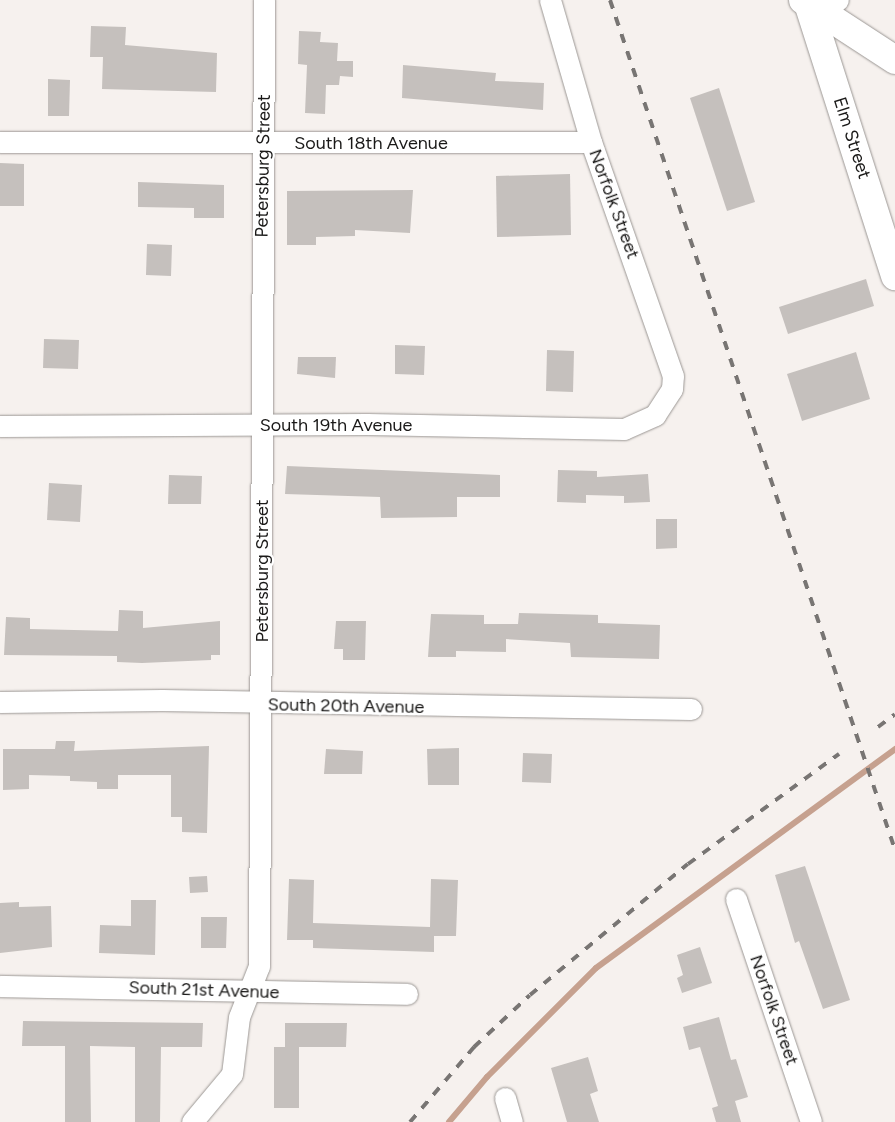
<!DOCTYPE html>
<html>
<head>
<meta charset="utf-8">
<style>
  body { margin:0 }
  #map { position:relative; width:895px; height:1122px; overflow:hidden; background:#f6f1ee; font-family:Figtree,sans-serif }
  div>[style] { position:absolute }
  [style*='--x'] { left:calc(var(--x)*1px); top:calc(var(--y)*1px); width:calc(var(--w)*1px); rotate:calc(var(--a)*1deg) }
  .stream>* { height:6px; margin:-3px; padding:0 3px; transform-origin:3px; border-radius:3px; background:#c6a18f }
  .building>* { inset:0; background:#c5c0bd }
  .roads { filter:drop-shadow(0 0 1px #9b9794) drop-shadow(0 0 1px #9b9794) }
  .minor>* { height:21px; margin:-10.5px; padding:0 10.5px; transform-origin:10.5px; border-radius:10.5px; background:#fff }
  .tertiary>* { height:28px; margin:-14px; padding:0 14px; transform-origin:14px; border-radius:14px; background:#fff }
  .secondary>* { height:28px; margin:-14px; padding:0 14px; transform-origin:14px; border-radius:14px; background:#fff }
  .rail>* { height:4px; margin-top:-2px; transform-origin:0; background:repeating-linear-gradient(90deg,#787573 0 9px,transparent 0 18px) }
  span { translate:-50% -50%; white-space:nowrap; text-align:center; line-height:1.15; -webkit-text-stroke:4.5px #fff; paint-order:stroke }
  .street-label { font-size:18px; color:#1a1918 }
</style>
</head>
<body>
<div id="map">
  <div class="stream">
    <i style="--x:449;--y:1122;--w:59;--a:-49.8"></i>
    <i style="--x:487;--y:1077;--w:154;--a:-45"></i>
    <i style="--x:596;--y:968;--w:371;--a:-36.2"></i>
  </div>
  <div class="building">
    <i style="clip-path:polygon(91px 26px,126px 27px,125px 45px,217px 53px,216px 92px,102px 89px,103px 57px,90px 57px)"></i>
    <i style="clip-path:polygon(299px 31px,321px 32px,320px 42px,338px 43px,337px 61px,353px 61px,353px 77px,340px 76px,339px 85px,326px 85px,325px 114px,305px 113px,307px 65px,298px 64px)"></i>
    <i style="clip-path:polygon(403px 65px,496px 73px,495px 81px,544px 83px,543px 110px,402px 98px)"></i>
    <i style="clip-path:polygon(48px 79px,70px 80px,69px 116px,48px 116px)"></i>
    <i style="clip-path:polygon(719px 88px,755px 202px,727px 211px,690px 98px)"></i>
    <i style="clip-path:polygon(0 163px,24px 164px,24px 206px,0 206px)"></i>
    <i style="clip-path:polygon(570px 174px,571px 235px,497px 237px,496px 176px)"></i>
    <i style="clip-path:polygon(138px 182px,224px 185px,224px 218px,194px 218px,194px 208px,138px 207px)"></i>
    <i style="clip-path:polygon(413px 190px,410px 233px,355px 230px,355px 236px,316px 237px,316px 245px,287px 245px,287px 191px)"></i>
    <i style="clip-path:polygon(147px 244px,172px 245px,171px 276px,146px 275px)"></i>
    <i style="clip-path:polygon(866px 279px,874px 306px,788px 334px,779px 307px)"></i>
    <i style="clip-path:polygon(44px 339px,79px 340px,78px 369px,43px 368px)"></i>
    <i style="clip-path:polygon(395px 345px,425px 346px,424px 375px,395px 374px)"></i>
    <i style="clip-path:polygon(547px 350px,574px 351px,573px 392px,546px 391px)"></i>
    <i style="clip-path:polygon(856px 352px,870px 399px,802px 421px,787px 374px)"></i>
    <i style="clip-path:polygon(298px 357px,336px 357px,335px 378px,297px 374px)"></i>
    <i style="clip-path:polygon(287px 466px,500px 475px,500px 497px,457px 497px,457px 517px,381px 518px,380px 497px,285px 494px)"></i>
    <i style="clip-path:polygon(558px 470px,597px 471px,597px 477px,648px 474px,650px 502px,624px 503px,624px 496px,586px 495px,586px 503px,557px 502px)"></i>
    <i style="clip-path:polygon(169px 475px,202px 476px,201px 504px,168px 504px)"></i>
    <i style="clip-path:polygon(49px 483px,82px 485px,80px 522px,47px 520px)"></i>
    <i style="clip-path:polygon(656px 519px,677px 519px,677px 548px,656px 549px)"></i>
    <i style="clip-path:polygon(119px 610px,143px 611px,143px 628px,220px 621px,220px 655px,211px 655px,211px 660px,142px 663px,117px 662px,117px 656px,4px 655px,6px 617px,30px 618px,30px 629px,118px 631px)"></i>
    <i style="clip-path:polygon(519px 613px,598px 615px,598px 623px,660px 625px,659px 659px,571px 657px,570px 643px,506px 639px,506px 652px,456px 651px,456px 657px,428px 657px,431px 614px,484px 615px,484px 624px,518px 624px)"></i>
    <i style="clip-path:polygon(336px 621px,366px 621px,365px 660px,343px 660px,343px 649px,334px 649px)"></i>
    <i style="clip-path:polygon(56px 741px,75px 741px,74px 751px,209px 746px,207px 833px,182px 832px,182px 817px,171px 817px,171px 775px,118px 775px,118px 789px,97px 789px,97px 782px,70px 781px,70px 776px,29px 775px,29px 789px,3px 790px,3px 749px,55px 749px)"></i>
    <i style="clip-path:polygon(459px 748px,459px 785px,428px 785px,427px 749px)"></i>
    <i style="clip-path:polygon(326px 749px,363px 751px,362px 774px,324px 774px)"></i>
    <i style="clip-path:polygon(523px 753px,552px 754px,551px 783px,522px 782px)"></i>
    <i style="clip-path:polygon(805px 866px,850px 1000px,823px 1009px,799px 941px,795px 943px,775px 875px)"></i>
    <i style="clip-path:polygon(207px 876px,208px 892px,190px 893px,189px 877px)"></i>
    <i style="clip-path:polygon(289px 879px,314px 880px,313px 923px,430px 927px,431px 879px,458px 880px,456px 936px,434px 936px,434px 952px,313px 948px,313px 940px,287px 940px)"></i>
    <i style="clip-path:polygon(131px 900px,156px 900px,155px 955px,99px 953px,100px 925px,131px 926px)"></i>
    <i style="clip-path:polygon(19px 902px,19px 907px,51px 906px,52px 947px,0 953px,0 903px)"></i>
    <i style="clip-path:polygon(201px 917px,227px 917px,226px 948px,201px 948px)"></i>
    <i style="clip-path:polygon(700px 947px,712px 983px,682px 993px,677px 978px,683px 975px,677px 955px)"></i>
    <i style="clip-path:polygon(719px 1017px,731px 1060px,736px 1059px,748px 1097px,735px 1101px,741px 1122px,716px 1122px,712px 1108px,718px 1106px,700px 1047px,689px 1050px,683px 1027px)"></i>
    <i style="clip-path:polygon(23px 1021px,203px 1023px,202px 1047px,161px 1047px,160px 1122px,135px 1122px,135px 1047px,90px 1046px,91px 1122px,65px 1122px,65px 1046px,22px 1046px)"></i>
    <i style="clip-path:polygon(285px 1023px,347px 1023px,346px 1047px,299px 1047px,299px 1108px,274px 1108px,274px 1047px,285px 1047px)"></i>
    <i style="clip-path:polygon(588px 1057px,598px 1091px,590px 1094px,599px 1122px,567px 1122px,551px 1068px)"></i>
  </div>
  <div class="roads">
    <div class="minor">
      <i style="--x:808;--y:3;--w:30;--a:-6"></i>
      <i style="--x:0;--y:142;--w:591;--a:0"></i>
      <i style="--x:0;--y:426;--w:367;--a:-0.3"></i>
      <i style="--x:367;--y:424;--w:257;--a:1.1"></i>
      <i style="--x:624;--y:429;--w:34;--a:-24"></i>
      <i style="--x:655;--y:415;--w:31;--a:-57"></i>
      <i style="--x:672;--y:389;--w:13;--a:-86"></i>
      <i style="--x:673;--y:376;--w:248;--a:-109.3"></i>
      <i style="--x:591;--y:142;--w:148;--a:-106.1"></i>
      <i style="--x:0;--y:702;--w:162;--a:-0.7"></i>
      <i style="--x:162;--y:700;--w:529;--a:0.97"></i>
      <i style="--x:736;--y:899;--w:235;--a:71.4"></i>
      <i style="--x:0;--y:986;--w:407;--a:1.1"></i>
      <i style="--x:505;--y:1098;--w:25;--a:74"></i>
      <i style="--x:192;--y:1122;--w:62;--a:-50.2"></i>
      <i style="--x:232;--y:1074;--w:57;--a:-83"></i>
      <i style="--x:239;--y:1017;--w:55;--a:-68.6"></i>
      <i style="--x:259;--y:966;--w:966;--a:-89.7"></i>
    </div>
    <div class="tertiary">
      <i style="--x:807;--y:0;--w:290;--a:72.3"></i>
    </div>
    <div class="secondary">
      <i style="--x:803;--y:0;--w:110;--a:33.1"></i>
    </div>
  </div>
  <div class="rail">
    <i style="--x:610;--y:0;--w:897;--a:71.46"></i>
    <i style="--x:878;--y:727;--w:21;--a:-37"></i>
    <i style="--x:410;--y:1122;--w:99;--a:-49.5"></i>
    <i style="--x:474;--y:1047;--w:76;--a:-42.9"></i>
    <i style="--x:530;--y:995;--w:205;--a:-39.7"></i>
    <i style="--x:688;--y:864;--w:187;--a:-36.1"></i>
  </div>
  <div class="street-label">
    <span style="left:852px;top:138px;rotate:72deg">Elm Street</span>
    <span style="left:371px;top:143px">South 18th Avenue</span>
    <span style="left:263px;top:166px;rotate:-89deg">Petersburg Street</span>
    <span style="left:614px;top:204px;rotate:70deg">Norfolk Street</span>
    <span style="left:336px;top:425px">South 19th Avenue</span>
    <span style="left:262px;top:571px;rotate:-90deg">Petersburg Street</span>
    <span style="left:346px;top:706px;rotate:1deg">South 20th Avenue</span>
    <span style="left:204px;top:990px;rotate:2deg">South 21st Avenue</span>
    <span style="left:774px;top:1010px;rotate:71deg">Norfolk Street</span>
  </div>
</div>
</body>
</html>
